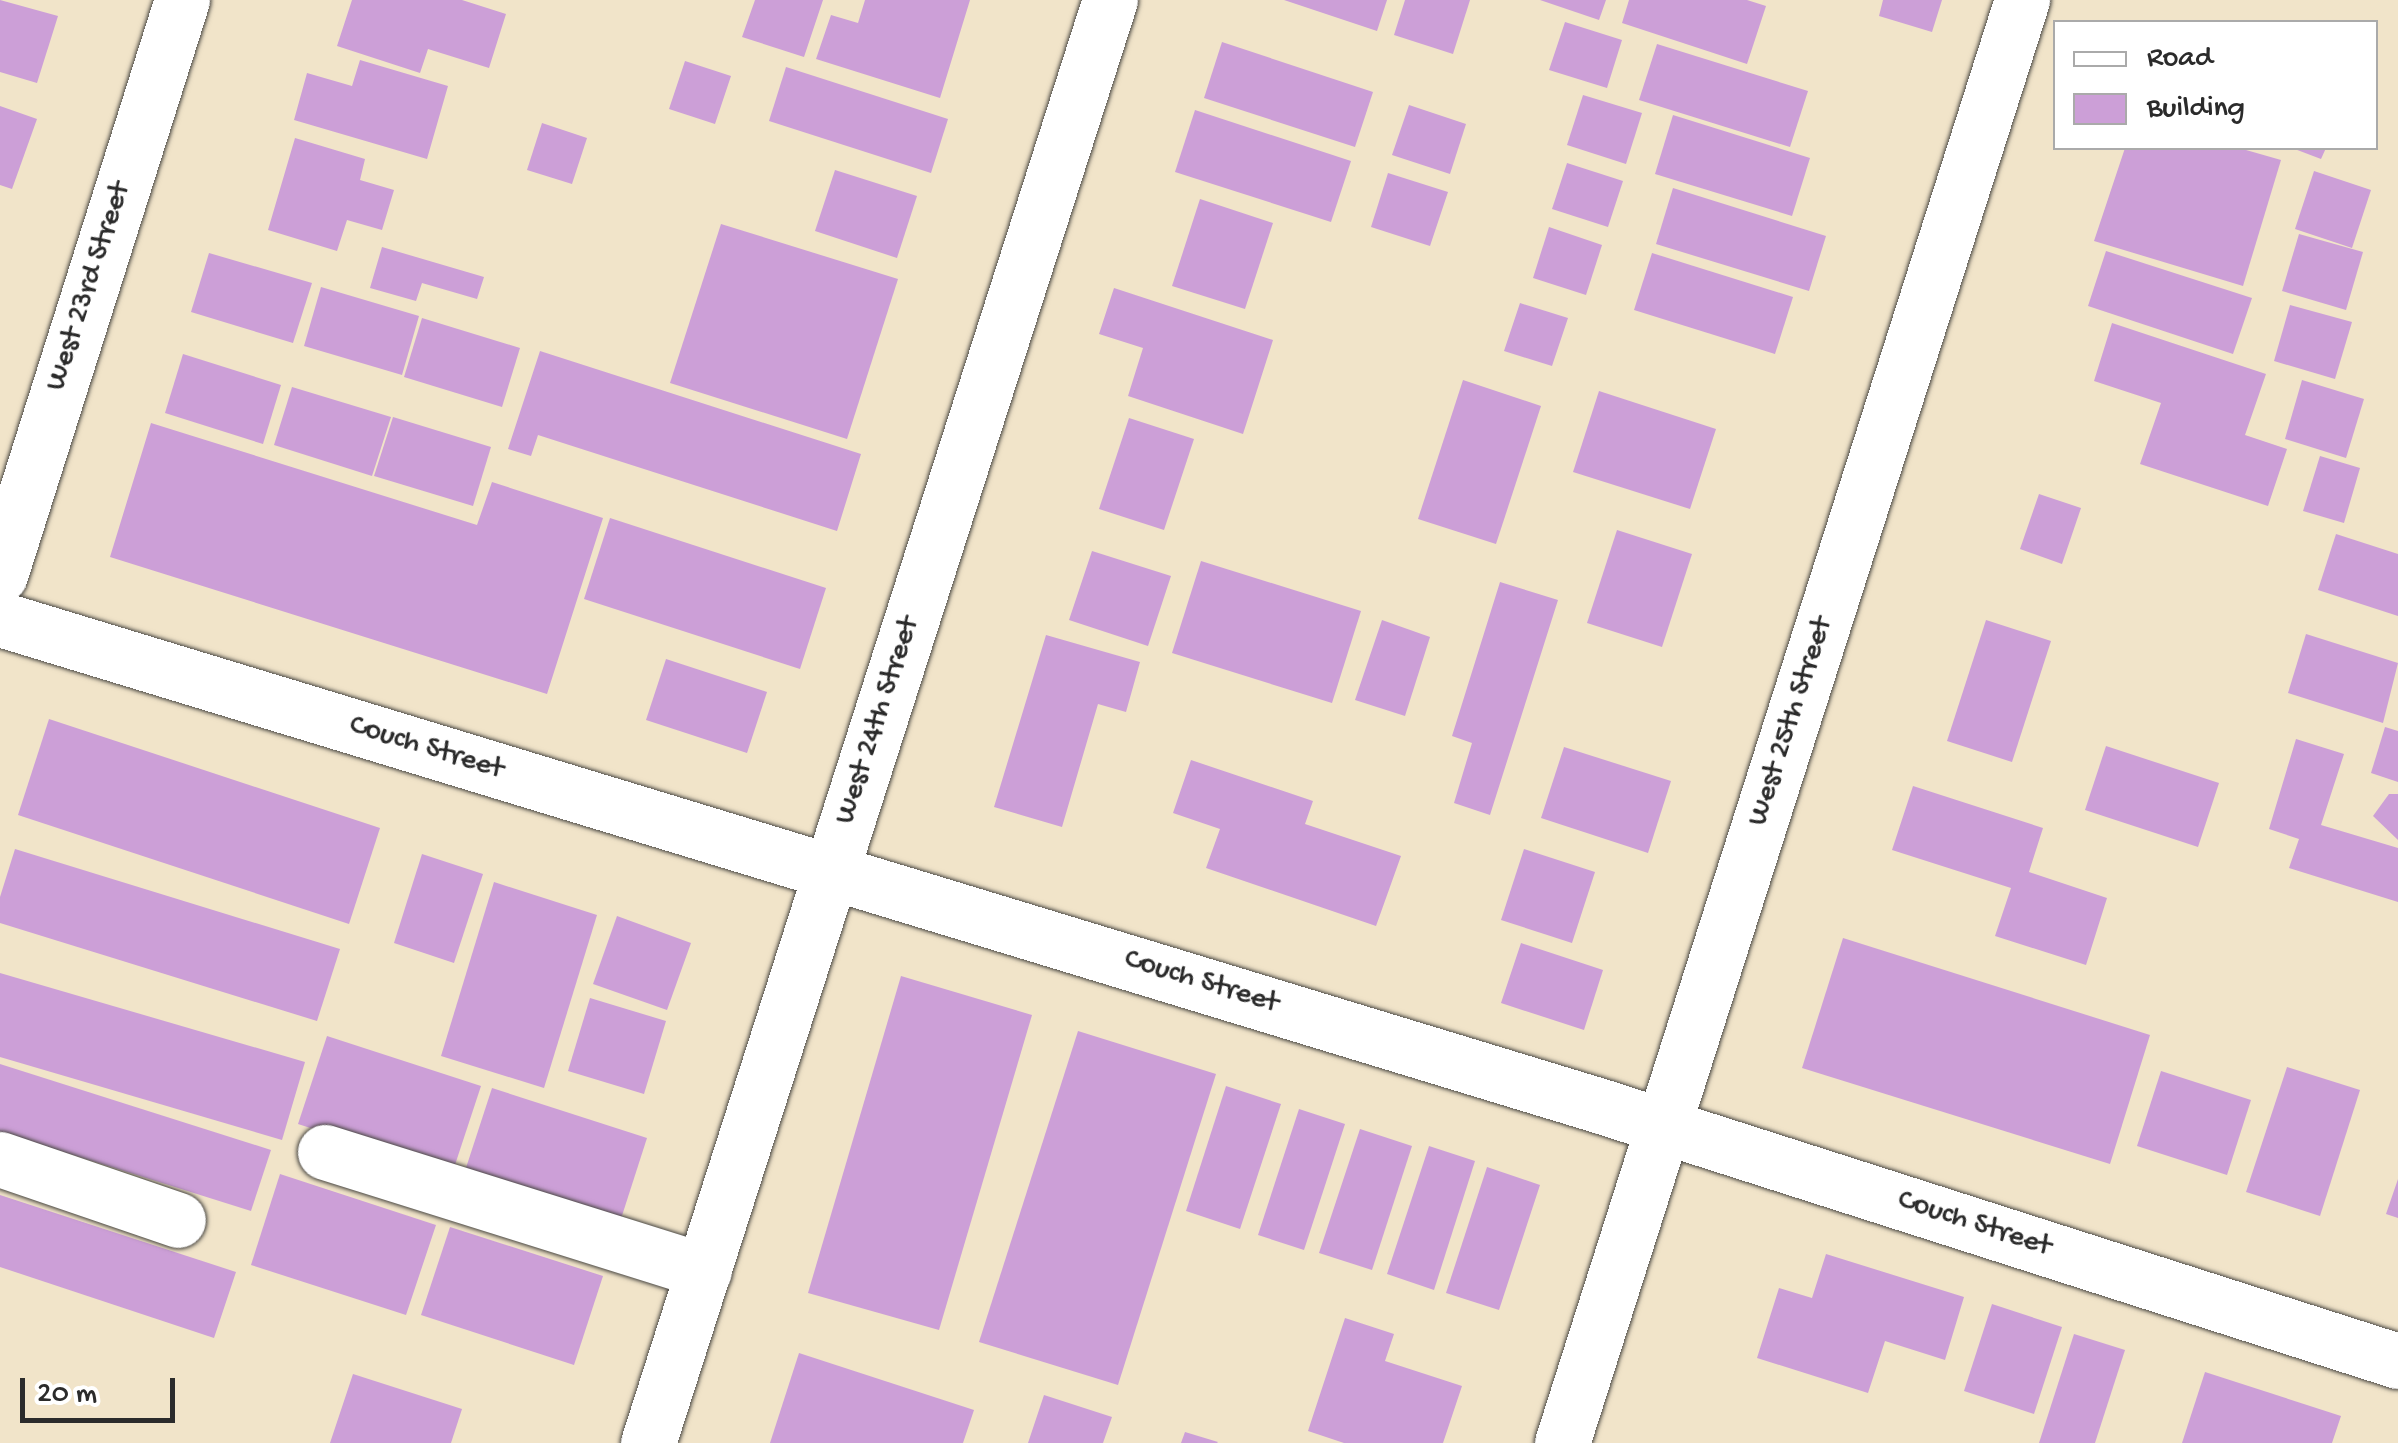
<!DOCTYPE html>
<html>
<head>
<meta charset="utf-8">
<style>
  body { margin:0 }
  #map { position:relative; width:2398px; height:1443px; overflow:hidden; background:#f1e4c9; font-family:"Gochi Hand",sans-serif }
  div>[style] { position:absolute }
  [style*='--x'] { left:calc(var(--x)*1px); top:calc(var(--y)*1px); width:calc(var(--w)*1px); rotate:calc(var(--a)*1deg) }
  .building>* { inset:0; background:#cc9fd7 }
  .roads { filter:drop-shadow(0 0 2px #494743) drop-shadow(0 0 2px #494743) }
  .minor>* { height:55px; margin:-27.5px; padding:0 27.5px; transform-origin:27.5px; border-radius:27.5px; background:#fff }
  span { translate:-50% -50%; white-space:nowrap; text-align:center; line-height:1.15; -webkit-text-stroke:8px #fff; paint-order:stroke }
  .street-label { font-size:30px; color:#2b2b2b }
  .legend { position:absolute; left:2053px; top:20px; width:325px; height:130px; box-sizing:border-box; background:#fff; border:2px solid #aaa; margin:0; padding:12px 18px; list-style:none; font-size:30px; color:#2b2b2b }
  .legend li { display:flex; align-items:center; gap:20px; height:50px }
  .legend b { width:50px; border:2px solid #aaa }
  .scale { position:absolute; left:20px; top:1378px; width:155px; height:45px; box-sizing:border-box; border:5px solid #2b2b2b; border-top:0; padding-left:12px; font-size:30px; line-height:35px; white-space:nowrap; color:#2b2b2b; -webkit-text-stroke:8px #fff; paint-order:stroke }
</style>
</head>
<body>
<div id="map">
  <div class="building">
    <i style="clip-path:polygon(0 0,58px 16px,37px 83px,0 72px)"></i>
    <i style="clip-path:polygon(352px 0,462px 0,506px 14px,489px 68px,428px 49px,420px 73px,337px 46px)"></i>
    <i style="clip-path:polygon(755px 0,823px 0,804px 57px,742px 37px)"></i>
    <i style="clip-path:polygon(865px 0,970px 0,940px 98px,816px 59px,831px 15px,858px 23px)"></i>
    <i style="clip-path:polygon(1284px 0,1387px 0,1377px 31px)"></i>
    <i style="clip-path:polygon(1405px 0,1470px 0,1453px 54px,1394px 35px)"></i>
    <i style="clip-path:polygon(1540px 0,1606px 0,1599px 20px)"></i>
    <i style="clip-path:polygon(1629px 0,1747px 0,1766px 6px,1747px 64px,1622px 23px)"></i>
    <i style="clip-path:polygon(1883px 0,1942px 0,1932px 32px,1879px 16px)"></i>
    <i style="clip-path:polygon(1565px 22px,1622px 40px,1607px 88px,1549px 70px)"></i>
    <i style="clip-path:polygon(1222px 42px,1373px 92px,1355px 147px,1204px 98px)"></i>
    <i style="clip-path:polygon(1657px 44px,1808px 91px,1790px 147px,1639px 100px)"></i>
    <i style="clip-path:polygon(360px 60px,448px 86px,427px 159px,294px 120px,307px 73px,352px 86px)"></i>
    <i style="clip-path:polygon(685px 61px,731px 76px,715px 124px,669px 109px)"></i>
    <i style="clip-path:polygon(786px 67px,948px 119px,931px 173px,769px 121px)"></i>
    <i style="clip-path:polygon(1583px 95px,1642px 113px,1626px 164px,1567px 145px)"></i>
    <i style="clip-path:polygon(1409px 105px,1466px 124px,1450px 174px,1392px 155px)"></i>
    <i style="clip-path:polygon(0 106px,37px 119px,12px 189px,0 185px)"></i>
    <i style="clip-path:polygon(1195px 110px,1351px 161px,1331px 222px,1175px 172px)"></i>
    <i style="clip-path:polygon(1673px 115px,1810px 158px,1792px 216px,1655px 174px)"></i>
    <i style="clip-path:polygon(542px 123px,587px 138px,572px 184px,527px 170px)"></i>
    <i style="clip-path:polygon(295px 138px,365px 159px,360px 180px,394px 190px,382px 230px,347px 220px,337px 251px,268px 230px)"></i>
    <i style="clip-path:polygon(2125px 148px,2239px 148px,2281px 160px,2243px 286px,2094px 241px)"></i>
    <i style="clip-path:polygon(2292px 148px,2326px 148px,2321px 159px)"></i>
    <i style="clip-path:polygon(1567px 163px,1623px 181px,1608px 227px,1552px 209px)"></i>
    <i style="clip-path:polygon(835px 170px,917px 196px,897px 258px,815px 231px)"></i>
    <i style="clip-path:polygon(2314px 171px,2371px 190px,2352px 248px,2295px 229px)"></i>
    <i style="clip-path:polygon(1388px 173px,1448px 192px,1430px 246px,1371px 227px)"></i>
    <i style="clip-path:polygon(1673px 188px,1826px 236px,1809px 291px,1656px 244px)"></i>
    <i style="clip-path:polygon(1200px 199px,1273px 223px,1245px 309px,1172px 286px)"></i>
    <i style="clip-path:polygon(721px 224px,898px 279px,847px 439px,670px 383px)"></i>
    <i style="clip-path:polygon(1549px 227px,1602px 245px,1586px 295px,1533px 278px)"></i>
    <i style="clip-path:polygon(2299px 234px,2363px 252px,2346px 310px,2282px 291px)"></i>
    <i style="clip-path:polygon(382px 247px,484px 277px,477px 299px,422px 283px,416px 301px,370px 288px)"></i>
    <i style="clip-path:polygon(2106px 251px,2252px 298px,2233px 354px,2088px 306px)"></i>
    <i style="clip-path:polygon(209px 253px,312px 283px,293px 343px,191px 312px)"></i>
    <i style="clip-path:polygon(1652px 253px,1793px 297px,1775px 354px,1634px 310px)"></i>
    <i style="clip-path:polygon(321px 287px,419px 316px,402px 375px,304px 346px)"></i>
    <i style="clip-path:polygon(1114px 288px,1273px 340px,1243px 434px,1128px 396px,1143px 348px,1099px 334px)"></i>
    <i style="clip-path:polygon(1520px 303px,1568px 318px,1552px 366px,1504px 351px)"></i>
    <i style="clip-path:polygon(2290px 305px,2352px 322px,2335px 379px,2274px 361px)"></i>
    <i style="clip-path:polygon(422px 318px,520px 348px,502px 407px,404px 377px)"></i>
    <i style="clip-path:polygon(2112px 323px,2266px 374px,2245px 435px,2287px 449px,2268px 506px,2140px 464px,2161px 403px,2094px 381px)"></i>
    <i style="clip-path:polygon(540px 351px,861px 454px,837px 531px,538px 435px,531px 456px,508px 449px)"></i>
    <i style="clip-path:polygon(183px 354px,281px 385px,263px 444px,165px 413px)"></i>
    <i style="clip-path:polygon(1463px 380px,1541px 406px,1496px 544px,1418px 519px)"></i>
    <i style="clip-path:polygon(2302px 380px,2364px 399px,2346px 458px,2285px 439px)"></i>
    <i style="clip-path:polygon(292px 387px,391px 417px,372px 476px,274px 445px)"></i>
    <i style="clip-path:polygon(1599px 391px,1716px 429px,1690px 509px,1573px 472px)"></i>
    <i style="clip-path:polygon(393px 417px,491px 447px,473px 506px,374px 476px)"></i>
    <i style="clip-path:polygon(1129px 418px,1194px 439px,1164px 530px,1099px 509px)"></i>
    <i style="clip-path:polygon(151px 423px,477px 525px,492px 482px,603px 518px,547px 694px,110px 557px)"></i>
    <i style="clip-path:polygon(2320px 456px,2360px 468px,2344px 523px,2303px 511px)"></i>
    <i style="clip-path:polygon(2039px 494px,2081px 508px,2062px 564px,2020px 549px)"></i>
    <i style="clip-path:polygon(610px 518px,826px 588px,800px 669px,584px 599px)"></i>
    <i style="clip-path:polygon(1617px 530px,1692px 554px,1662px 647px,1587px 623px)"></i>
    <i style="clip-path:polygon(2336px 534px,2398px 554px,2398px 616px,2318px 590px)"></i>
    <i style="clip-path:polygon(1092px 551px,1171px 576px,1148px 646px,1069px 620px)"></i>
    <i style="clip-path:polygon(1201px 561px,1361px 611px,1332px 703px,1172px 653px)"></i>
    <i style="clip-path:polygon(1500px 582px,1558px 600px,1490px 815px,1454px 803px,1472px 743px,1452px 736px)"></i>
    <i style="clip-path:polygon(1382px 620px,1430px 637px,1405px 716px,1355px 700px)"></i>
    <i style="clip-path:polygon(1986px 620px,2051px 641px,2012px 762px,1947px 741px)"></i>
    <i style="clip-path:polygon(2306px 634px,2398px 663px,2383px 723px,2288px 693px)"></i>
    <i style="clip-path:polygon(1046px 635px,1140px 662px,1126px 712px,1098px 704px,1062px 827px,994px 807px)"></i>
    <i style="clip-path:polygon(666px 659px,767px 692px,747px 753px,646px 720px)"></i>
    <i style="clip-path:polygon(49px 719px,380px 828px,349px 924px,18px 815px)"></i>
    <i style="clip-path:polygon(2385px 727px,2398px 731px,2398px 782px,2371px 773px)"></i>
    <i style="clip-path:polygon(2296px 739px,2344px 754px,2321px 825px,2398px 848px,2398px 902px,2289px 868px,2299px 839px,2269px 829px)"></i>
    <i style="clip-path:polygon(2106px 746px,2219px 783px,2198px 847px,2085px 810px)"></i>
    <i style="clip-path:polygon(1564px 747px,1671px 781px,1648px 853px,1541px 818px)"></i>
    <i style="clip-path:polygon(1191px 760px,1313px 801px,1305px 824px,1401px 856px,1376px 926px,1206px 868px,1220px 829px,1173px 813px)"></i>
    <i style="clip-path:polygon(1913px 786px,2043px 828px,2029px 872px,2107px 898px,2086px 965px,1995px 936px,2011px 888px,1892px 850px)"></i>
    <i style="clip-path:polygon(2389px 794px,2398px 794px,2398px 840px,2373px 816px)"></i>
    <i style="clip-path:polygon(15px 849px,340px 949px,317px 1021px,0 923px,0 897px)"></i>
    <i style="clip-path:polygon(1524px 849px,1595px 872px,1572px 943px,1501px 920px)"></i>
    <i style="clip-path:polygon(422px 854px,483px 874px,454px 963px,394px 943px)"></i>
    <i style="clip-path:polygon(494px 882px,597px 915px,544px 1088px,441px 1056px)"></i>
    <i style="clip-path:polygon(617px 916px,691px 943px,667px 1010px,593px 984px)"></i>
    <i style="clip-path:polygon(1843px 938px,2150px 1035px,2110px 1164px,1802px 1068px)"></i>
    <i style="clip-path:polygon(1521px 943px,1603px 970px,1584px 1030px,1501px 1003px)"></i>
    <i style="clip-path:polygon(0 973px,305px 1062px,282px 1140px,0 1057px)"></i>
    <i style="clip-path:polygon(901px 976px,1032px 1015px,939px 1330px,808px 1293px)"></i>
    <i style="clip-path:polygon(590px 998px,666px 1021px,644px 1094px,568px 1071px)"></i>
    <i style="clip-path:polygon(1078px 1031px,1216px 1074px,1118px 1385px,979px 1342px)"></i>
    <i style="clip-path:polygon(327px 1036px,481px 1086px,452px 1174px,298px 1124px)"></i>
    <i style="clip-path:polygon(0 1064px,271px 1150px,251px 1211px,0 1132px)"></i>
    <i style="clip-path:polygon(2287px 1067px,2360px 1090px,2320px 1216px,2246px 1192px)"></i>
    <i style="clip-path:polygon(2161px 1071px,2251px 1100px,2227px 1175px,2137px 1146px)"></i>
    <i style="clip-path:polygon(1226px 1086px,1281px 1104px,1240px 1229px,1186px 1211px)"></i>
    <i style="clip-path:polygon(492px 1088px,647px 1138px,619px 1225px,464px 1174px)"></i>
    <i style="clip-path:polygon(1299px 1109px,1345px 1124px,1304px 1250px,1258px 1235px)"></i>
    <i style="clip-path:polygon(1360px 1129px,1412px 1146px,1372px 1270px,1319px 1253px)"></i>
    <i style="clip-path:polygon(1429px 1146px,1475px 1161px,1434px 1290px,1387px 1274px)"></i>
    <i style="clip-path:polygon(1487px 1167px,1540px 1185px,1499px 1310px,1446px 1293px)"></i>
    <i style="clip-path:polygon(280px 1174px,436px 1225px,406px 1315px,251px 1265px)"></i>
    <i style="clip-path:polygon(2398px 1179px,2398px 1218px,2386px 1214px)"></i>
    <i style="clip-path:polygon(0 1195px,236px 1272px,214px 1338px,0 1267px)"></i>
    <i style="clip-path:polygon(450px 1227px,603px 1276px,574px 1365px,421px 1315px)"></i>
    <i style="clip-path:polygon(1826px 1254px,1964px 1297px,1945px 1360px,1885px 1341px,1868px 1393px,1757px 1358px,1779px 1288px,1812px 1298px)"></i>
    <i style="clip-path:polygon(1992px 1304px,2062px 1327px,2034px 1414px,1964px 1391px)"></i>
    <i style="clip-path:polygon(1345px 1318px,1394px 1334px,1385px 1361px,1462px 1386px,1443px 1443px,1344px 1443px,1308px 1431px)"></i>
    <i style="clip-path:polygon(2074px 1334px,2125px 1350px,2095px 1443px,2039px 1443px)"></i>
    <i style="clip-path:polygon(799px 1353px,974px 1410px,963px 1443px,770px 1443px)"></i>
    <i style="clip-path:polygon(2205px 1372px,2341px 1416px,2332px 1443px,2182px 1443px)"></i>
    <i style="clip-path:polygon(353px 1374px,462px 1409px,451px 1443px,330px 1443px)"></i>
    <i style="clip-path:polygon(1044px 1395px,1112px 1417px,1103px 1443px,1028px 1443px)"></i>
    <i style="clip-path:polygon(1185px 1432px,1218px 1442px,1217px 1443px,1181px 1443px)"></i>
  </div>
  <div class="roads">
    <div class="minor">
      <i style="--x:0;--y:575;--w:603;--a:-72.44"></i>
      <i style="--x:0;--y:619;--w:1680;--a:16.92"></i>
      <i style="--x:1607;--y:1108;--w:830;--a:17.74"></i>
      <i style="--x:325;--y:1152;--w:397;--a:17.4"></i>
      <i style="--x:0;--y:1159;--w:188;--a:18.9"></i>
      <i style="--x:648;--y:1443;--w:1515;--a:-72.25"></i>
      <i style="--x:1562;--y:1443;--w:1515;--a:-72.32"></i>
    </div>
  </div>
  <div class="street-label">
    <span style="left:90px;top:287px;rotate:-72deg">West 23rd Street</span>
    <span style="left:879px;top:721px;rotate:-72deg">West 24th Street</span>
    <span style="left:1792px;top:722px;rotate:-72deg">West 25th Street</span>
    <span style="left:426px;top:749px;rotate:17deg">Couch Street</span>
    <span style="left:1201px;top:983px;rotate:17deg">Couch Street</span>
    <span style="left:1974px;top:1225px;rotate:18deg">Couch Street</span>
  </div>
  <ul class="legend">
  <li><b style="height:12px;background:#fff"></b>Road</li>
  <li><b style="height:28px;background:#cc9fd7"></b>Building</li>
  </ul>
  <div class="scale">20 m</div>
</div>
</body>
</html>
